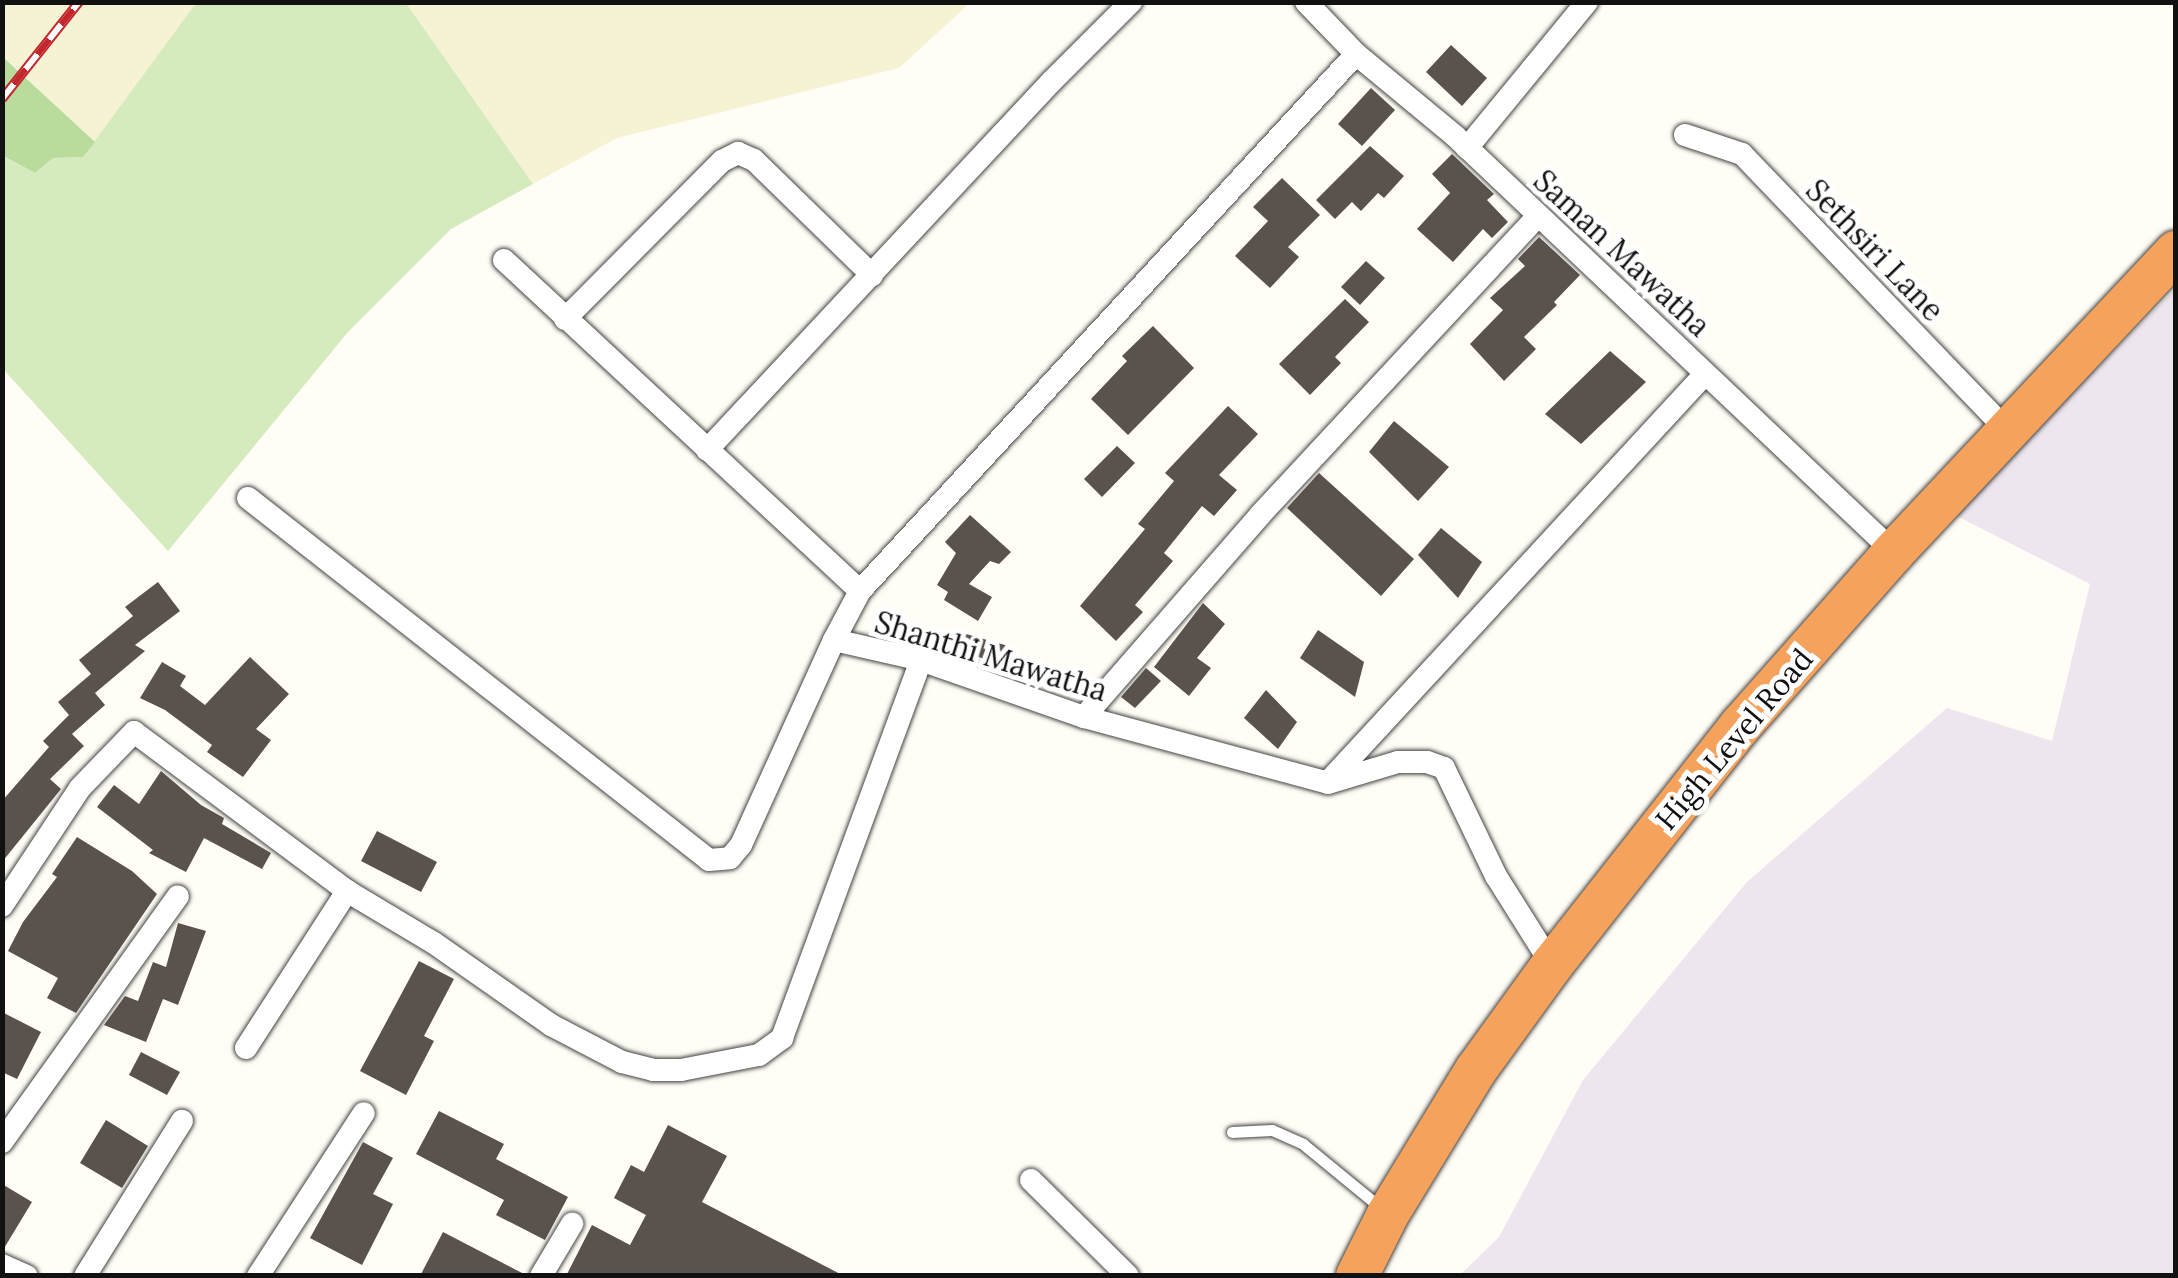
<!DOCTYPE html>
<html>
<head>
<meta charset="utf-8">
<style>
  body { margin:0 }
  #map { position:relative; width:2178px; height:1278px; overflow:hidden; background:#fffdf5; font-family:Lora,serif }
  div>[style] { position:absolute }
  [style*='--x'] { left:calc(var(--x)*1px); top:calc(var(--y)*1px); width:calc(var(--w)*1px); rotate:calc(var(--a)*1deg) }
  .industrial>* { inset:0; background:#eee6ef }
  .farmland>* { inset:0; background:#f6f3d4 }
  .green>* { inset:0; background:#d5ebbd }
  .forest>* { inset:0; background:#b9dc9c }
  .building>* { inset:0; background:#5a524d }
  .roads { filter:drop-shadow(0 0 2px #444) drop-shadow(0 0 2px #444) }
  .lane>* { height:11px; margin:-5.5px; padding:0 5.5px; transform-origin:5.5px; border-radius:5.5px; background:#fff }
  .street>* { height:22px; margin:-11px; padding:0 11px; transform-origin:11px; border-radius:11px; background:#fff }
  .highway>* { height:42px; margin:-21px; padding:0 21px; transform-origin:21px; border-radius:21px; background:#f5a25d }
  .rail>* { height:10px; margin-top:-5px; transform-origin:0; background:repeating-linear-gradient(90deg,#fff 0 19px,#c4262e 0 38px); box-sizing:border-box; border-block:2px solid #c4262e }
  span { translate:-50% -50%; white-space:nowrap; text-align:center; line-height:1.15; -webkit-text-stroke:10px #fff; paint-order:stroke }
  .street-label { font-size:30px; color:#111 }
  .frame { position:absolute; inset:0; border:5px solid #111; pointer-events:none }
</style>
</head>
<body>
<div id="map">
  <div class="industrial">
    <i style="clip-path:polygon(2175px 289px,2175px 1275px,1459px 1276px,1499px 1237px,1583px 1080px,1747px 882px,1947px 708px,2052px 741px,2090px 584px,1953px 514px)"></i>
  </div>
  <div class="farmland">
    <i style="clip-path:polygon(2px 3px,3px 2px,196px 3px,95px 142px,3px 56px)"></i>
    <i style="clip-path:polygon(406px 3px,970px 3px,899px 68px,617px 138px,533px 184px)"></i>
  </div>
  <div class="green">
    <i style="clip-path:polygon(196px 3px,406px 3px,533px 184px,451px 229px,348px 332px,168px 551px,3px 369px,2px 156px,35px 173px,53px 158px,83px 157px)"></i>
  </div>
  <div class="forest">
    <i style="clip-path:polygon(2px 56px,95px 142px,83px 157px,53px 158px,35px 173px,3px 156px)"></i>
  </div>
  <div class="building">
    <i style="clip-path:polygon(1451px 45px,1487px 78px,1462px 106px,1426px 72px)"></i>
    <i style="clip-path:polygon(1371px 88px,1395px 110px,1362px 146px,1338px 124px)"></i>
    <i style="clip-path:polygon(1370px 146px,1404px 176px,1384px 198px,1378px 193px,1361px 211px,1352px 202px,1335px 219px,1316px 200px)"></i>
    <i style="clip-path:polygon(1452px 154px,1494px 194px,1487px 200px,1508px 222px,1492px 238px,1483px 229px,1453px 262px,1417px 229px,1450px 193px,1432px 174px)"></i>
    <i style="clip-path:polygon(1282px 178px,1320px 215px,1288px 247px,1299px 257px,1270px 288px,1235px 256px,1268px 221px,1253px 207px)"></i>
    <i style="clip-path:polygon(1539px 237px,1580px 275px,1554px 302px,1557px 305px,1524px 337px,1536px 349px,1504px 381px,1470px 344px,1503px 310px,1490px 298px,1525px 266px,1518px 259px)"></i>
    <i style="clip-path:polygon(1366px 261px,1385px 278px,1360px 305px,1341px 287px)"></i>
    <i style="clip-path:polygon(1345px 299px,1369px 322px,1335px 357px,1341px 363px,1310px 395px,1279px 364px)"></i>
    <i style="clip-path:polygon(1153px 326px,1194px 368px,1128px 435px,1091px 399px,1127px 361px,1122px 356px)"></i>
    <i style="clip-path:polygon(1610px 351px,1646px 382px,1581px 444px,1545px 414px)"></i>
    <i style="clip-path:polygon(1228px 406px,1258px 434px,1219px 475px,1237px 490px,1214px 516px,1202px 506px,1164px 553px,1173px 561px,1135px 605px,1143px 612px,1116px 641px,1080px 606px,1145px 529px,1138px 524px,1174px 481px,1165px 473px)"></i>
    <i style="clip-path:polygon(1394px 421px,1449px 467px,1418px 501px,1369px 452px)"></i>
    <i style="clip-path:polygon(1117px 446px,1135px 463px,1102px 497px,1084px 479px)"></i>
    <i style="clip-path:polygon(1319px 473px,1414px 559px,1381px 596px,1287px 508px)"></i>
    <i style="clip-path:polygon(970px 515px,1011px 552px,999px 564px,990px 561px,969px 584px,992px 597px,978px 621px,944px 600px,948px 592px,937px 585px,956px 553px,945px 542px)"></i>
    <i style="clip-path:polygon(1441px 528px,1482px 562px,1458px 598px,1418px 555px)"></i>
    <i style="clip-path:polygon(158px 582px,180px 611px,135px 645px,145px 651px,95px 693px,105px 705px,72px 734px,84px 746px,50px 779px,61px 789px,2px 862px,2px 801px,49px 747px,43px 741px,69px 715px,58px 702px,91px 674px,79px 660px,133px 616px,125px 607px)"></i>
    <i style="clip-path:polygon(1203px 603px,1225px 624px,1197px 658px,1211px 668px,1189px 696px,1154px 667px)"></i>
    <i style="clip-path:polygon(1318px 630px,1364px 662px,1355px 697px,1300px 658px)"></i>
    <i style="clip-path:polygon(966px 634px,1012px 647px,1001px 670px,959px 657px)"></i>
    <i style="clip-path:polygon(250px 657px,289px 694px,256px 729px,271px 740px,243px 777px,207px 752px,212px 745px,165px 710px,140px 698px,162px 662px,186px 676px,180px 686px,205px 705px)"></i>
    <i style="clip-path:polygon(1146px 668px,1161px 681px,1135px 708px,1121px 697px)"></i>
    <i style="clip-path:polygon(1266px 690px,1297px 722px,1278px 749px,1244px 718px)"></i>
    <i style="clip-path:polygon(161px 771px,201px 805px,224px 818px,222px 824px,271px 853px,262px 869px,204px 838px,186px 872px,149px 853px,153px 850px,97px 807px,114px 785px,139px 804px)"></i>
    <i style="clip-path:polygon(377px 831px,437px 862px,421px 892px,361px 861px)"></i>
    <i style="clip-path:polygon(77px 837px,132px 871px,157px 894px,76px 1013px,47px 998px,58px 978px,8px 951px,23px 922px,57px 877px,52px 874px)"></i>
    <i style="clip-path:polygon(178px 923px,206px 931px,178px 1005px,163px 999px,146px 1042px,104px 1025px,125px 996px,138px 1001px,153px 962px,166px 967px)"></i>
    <i style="clip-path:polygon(419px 961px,454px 979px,424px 1036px,434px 1041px,406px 1095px,360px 1071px)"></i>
    <i style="clip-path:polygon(2px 1012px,41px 1032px,17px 1079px,2px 1072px)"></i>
    <i style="clip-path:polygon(141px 1052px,180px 1072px,167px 1095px,129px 1075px)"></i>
    <i style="clip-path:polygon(439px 1111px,504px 1144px,496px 1159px,568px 1197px,545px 1240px,496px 1215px,504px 1200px,416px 1154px)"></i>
    <i style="clip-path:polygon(106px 1120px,148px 1146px,122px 1188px,80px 1163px)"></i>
    <i style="clip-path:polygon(668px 1125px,727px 1156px,702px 1202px,844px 1276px,566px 1276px,592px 1225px,630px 1245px,646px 1215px,614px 1198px,631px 1165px,644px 1172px)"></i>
    <i style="clip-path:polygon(363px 1142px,393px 1158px,373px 1194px,393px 1204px,362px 1265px,310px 1238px)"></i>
    <i style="clip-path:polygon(2px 1184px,32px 1202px,3px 1250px,2px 1250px)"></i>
    <i style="clip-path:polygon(443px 1232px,526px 1275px,526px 1276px,420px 1276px)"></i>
  </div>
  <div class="roads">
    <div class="lane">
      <i style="--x:1232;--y:1132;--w:40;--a:-2.9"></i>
      <i style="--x:1272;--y:1130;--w:34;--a:24"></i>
      <i style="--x:1303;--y:1144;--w:101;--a:39.4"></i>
    </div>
    <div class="street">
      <i style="--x:1306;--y:2;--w:72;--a:46.1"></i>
      <i style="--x:1356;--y:54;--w:129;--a:39.6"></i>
      <i style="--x:1455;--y:136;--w:605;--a:43.46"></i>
      <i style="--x:1685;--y:135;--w:60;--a:18.4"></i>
      <i style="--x:1742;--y:154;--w:383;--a:46.2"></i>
      <i style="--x:1467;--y:148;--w:189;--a:-50.6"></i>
      <i style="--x:504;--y:260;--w:486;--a:42.9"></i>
      <i style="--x:565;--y:319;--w:223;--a:-45.2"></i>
      <i style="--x:722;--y:161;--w:18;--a:-27"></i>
      <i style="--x:738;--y:153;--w:17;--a:24"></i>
      <i style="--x:754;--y:160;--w:165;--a:44.3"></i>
      <i style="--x:707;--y:450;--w:505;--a:-46.93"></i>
      <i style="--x:1052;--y:81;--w:112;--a:-45"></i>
      <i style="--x:248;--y:498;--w:586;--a:38.14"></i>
      <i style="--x:709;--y:860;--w:21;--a:-5"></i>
      <i style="--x:730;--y:858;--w:17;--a:-50"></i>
      <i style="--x:741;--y:845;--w:225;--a:-65.6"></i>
      <i style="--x:834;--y:640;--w:89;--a:12.9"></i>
      <i style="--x:921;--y:660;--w:173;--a:19.3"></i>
      <i style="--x:1084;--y:717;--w:253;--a:15.1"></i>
      <i style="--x:1328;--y:783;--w:73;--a:-16.7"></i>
      <i style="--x:1398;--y:762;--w:29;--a:0"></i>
      <i style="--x:1427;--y:762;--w:18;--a:19"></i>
      <i style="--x:1444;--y:768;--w:120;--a:64.3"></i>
      <i style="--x:1496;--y:876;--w:105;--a:57.8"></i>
      <i style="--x:834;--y:640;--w:55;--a:-62"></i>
      <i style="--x:860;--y:591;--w:731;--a:-47.27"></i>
      <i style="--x:1084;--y:717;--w:268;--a:-48.9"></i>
      <i style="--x:1260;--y:515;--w:408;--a:-47.1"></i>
      <i style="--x:1330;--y:780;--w:553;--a:-47.27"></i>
      <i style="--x:2;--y:906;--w:141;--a:-56.5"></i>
      <i style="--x:80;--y:788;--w:78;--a:-46"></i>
      <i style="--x:134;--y:732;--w:266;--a:36.7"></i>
      <i style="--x:347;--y:891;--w:101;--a:30.9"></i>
      <i style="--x:434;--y:943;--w:143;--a:35"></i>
      <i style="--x:551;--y:1025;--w:80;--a:27.5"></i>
      <i style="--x:622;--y:1062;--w:32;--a:14"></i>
      <i style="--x:653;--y:1070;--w:28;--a:0"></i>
      <i style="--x:681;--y:1070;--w:79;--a:-10.9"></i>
      <i style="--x:759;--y:1055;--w:29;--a:-36"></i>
      <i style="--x:782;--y:1038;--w:403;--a:-69.8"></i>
      <i style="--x:246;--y:1048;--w:187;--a:-57.2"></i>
      <i style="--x:2;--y:1142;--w:302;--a:-54.4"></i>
      <i style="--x:1031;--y:1180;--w:136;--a:44.7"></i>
      <i style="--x:2;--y:1265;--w:27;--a:24"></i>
      <i style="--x:85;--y:1276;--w:183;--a:-58"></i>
      <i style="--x:258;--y:1276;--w:194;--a:-57"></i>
      <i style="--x:541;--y:1276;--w:61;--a:-59.2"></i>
    </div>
    <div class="highway">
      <i style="--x:1357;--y:1276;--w:69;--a:-63.4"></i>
      <i style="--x:1388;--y:1214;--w:169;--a:-58.6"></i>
      <i style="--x:1476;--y:1070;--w:130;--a:-54.1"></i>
      <i style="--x:1552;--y:965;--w:305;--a:-51.8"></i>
      <i style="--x:1741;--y:725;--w:231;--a:-48.5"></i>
      <i style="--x:1894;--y:552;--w:412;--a:-46.8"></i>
    </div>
  </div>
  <div class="rail">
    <i style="--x:2;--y:99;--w:124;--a:-51.6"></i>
  </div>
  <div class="street-label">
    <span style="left:1875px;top:250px;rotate:46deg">Sethsiri Lane</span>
    <span style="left:1622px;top:253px;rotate:43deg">Saman Mawatha</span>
    <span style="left:991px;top:656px;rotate:17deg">Shanthi Mawatha</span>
    <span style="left:1734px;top:739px;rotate:-50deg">High Level Road</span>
  </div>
  <div class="frame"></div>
</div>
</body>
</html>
